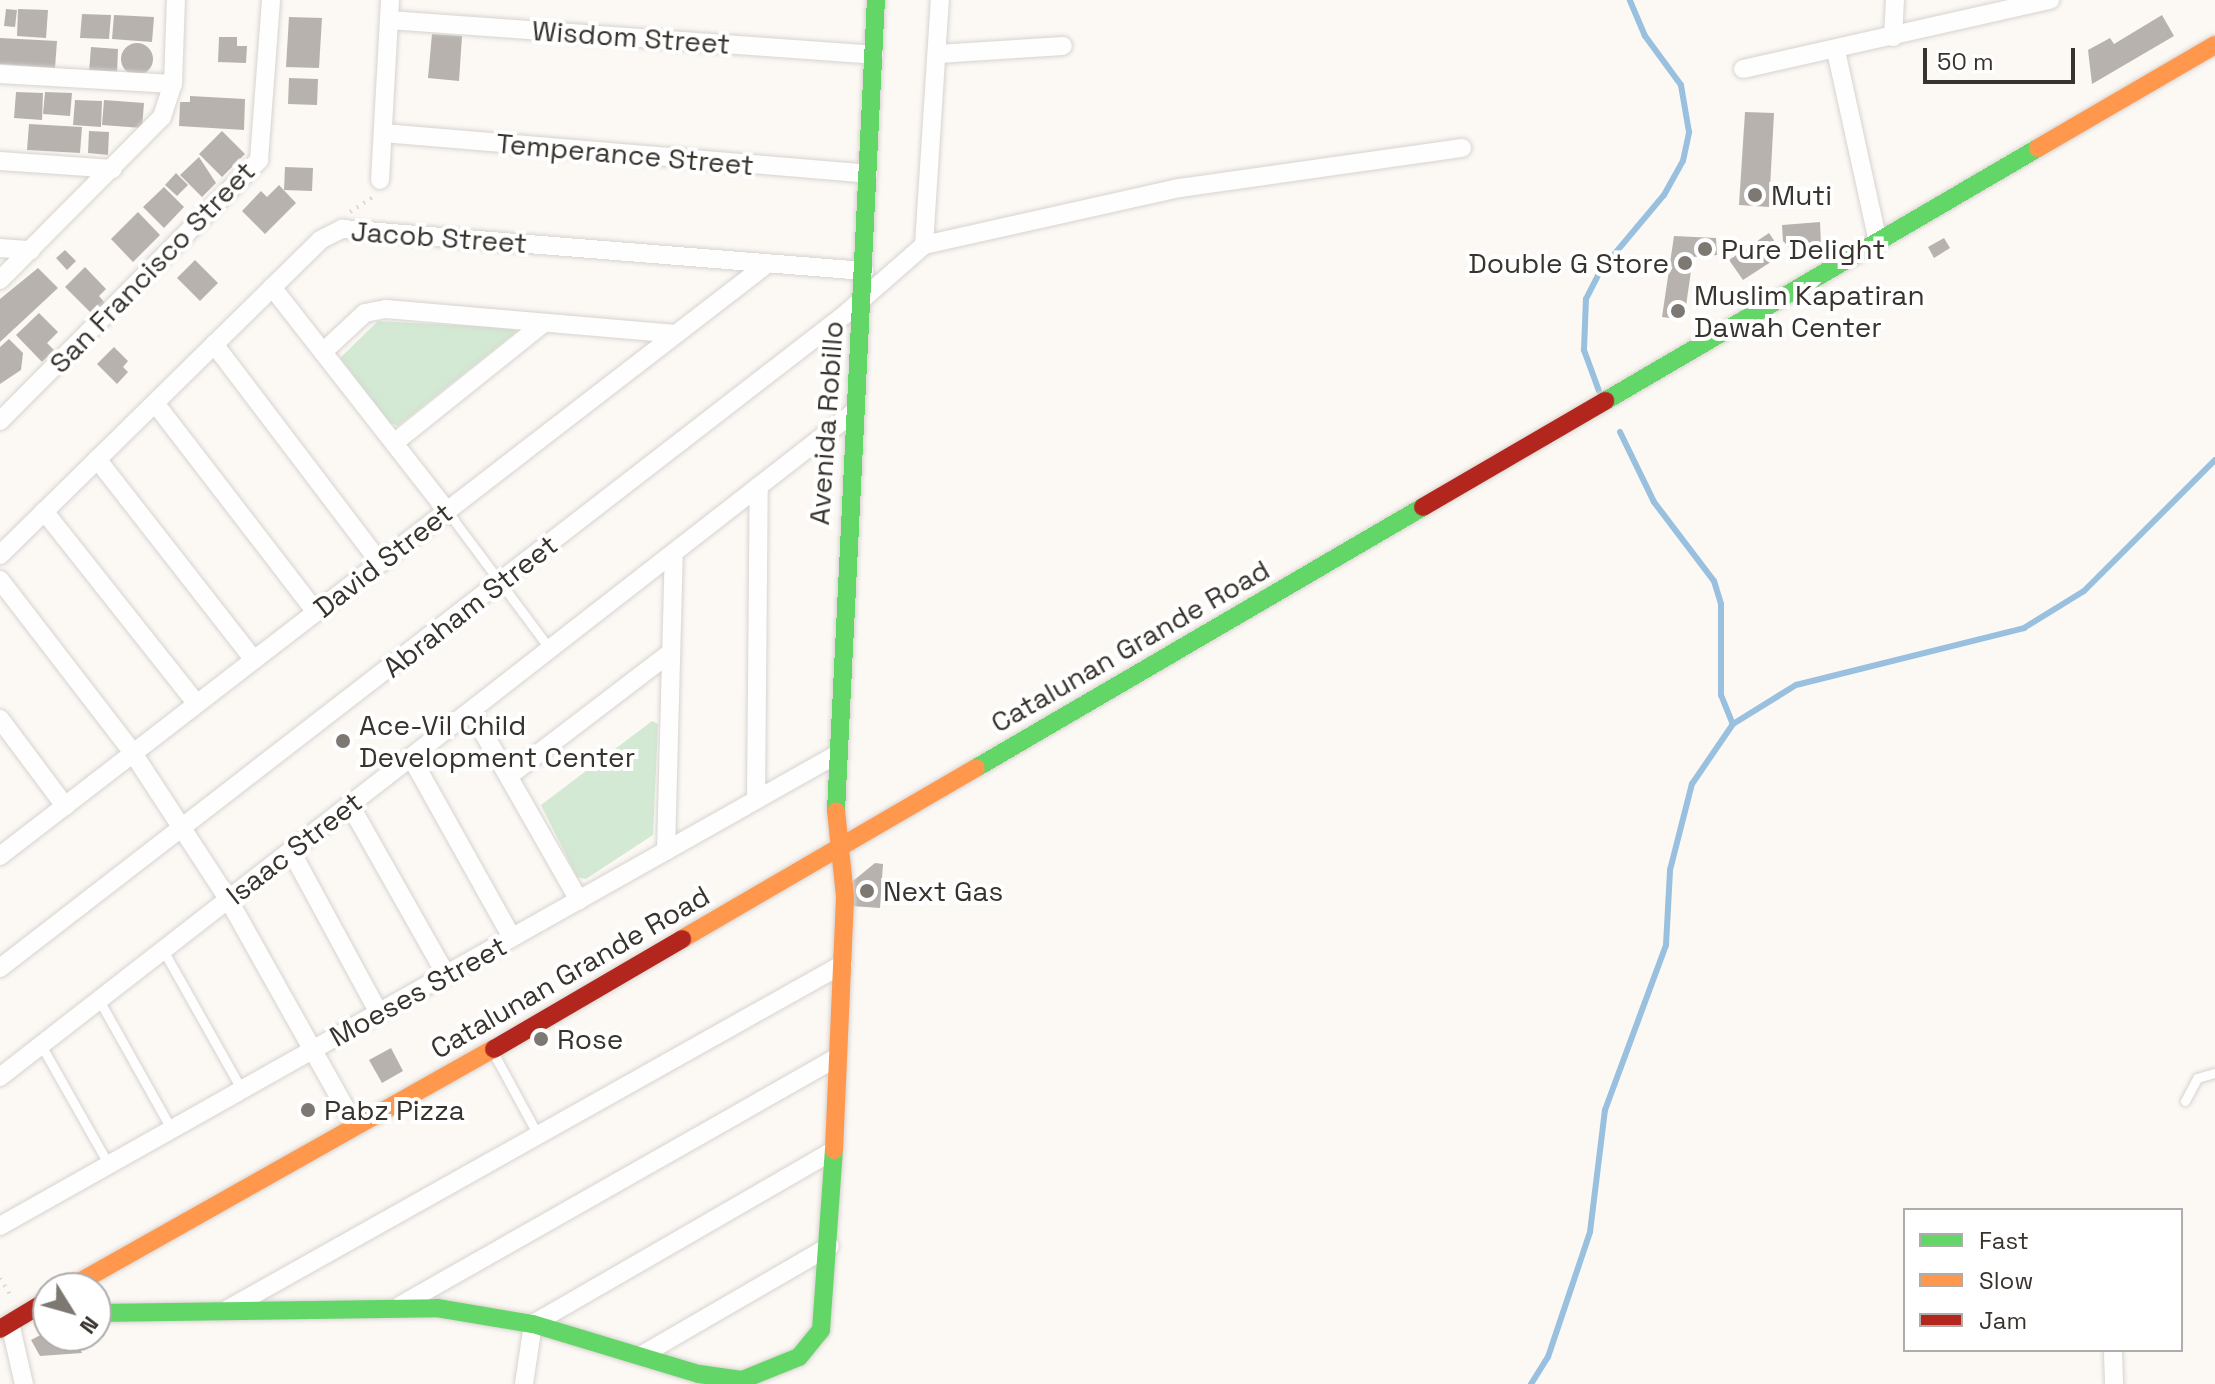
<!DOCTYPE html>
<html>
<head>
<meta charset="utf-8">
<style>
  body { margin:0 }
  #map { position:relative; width:2215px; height:1384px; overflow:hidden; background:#fcf9f5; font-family:"Space Grotesk",sans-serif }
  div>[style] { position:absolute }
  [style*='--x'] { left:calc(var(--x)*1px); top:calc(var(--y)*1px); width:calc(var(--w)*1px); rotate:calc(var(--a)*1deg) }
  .green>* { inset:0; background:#d3e9d3 }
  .stream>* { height:6px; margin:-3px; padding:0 3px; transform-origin:3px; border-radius:3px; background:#99c0de }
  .building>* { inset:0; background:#b7b2ae }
  .round { border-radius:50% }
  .path>* { height:4px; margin-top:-2px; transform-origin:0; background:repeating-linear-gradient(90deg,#dcdad9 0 2px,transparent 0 8px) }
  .roads { filter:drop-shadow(0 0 2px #d7d3cf) drop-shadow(0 0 2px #d7d3cf) }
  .lane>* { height:9px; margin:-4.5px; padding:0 4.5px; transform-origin:4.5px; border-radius:4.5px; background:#fffefe }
  .street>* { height:18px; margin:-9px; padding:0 9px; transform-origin:9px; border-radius:9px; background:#fffefe }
  .fast>* { height:18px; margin:-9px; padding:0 9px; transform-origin:9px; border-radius:9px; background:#63d668 }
  .slow>* { height:18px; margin:-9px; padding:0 9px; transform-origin:9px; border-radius:9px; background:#ff974d }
  .jam>* { height:18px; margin:-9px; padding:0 9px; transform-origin:9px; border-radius:9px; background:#b3261e }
  .dots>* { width:22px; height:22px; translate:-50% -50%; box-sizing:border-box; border:4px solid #fff; border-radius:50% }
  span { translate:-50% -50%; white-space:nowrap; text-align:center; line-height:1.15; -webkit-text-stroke:8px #fff; paint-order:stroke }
  .street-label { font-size:28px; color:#38332c }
  .poi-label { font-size:28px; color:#38332c }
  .left { translate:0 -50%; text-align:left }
  .right { translate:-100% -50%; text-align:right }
  .legend { position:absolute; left:1903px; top:1208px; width:280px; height:144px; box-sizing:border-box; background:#fff; border:2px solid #afadab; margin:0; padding:10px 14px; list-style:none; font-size:24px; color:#38332c }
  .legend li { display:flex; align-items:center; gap:16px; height:40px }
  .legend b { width:40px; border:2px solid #afadab }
  .north { position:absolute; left:32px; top:1272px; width:80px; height:80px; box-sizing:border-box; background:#fff; border:2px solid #afadab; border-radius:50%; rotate:127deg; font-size:22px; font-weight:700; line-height:32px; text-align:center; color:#38332c }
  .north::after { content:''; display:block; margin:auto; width:28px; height:36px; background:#7d7872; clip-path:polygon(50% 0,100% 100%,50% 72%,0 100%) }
  .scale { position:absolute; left:1923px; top:48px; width:152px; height:36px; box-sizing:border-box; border:4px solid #38332c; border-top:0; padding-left:10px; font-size:24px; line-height:28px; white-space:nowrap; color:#38332c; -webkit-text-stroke:6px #fff; paint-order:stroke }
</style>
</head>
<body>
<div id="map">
  <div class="green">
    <i style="clip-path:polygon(378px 321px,512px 328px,516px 332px,398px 426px,390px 423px,340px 358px)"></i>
    <i style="clip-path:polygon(652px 721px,658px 724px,653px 835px,586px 879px,577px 877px,541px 805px)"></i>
  </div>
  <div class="stream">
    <i style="--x:1599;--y:391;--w:44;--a:-110.1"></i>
    <i style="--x:1584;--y:350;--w:51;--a:-87.8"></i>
    <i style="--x:1586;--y:299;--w:33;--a:-63"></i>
    <i style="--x:1601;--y:270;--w:98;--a:-50"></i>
    <i style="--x:1664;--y:195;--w:39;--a:-61"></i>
    <i style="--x:1683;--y:161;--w:30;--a:-78"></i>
    <i style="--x:1689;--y:132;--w:48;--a:-99.7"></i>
    <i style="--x:1681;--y:85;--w:61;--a:-126.3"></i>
    <i style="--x:1645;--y:36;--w:39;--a:-113"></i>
    <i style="--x:1620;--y:432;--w:78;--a:64.1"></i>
    <i style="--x:1654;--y:502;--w:99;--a:52.8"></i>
    <i style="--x:1714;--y:581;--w:24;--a:73"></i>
    <i style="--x:1721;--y:604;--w:91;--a:90"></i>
    <i style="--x:1721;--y:695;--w:31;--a:68"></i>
    <i style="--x:1531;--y:1384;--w:32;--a:-58"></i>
    <i style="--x:1548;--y:1357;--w:132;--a:-71.4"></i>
    <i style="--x:1590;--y:1232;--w:123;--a:-83"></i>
    <i style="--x:1605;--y:1110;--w:176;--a:-69.7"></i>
    <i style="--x:1666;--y:945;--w:75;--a:-86.9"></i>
    <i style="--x:1670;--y:870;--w:89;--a:-75.7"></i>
    <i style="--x:1692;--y:784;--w:73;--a:-55.7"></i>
    <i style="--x:1733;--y:724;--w:74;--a:-31.8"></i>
    <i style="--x:1796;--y:685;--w:235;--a:-14"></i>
    <i style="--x:2024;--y:628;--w:70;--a:-31.7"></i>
    <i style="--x:2084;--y:591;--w:185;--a:-45"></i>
  </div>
  <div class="building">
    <i style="clip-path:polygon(6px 9px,17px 10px,15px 27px,4px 26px)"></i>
    <i style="clip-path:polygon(18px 9px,48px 10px,46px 38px,17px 36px)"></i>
    <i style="clip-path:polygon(82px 14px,111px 15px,109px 39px,80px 38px)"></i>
    <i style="clip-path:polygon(114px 15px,154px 17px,152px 42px,112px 39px)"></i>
    <i style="clip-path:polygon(2162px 15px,2174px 36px,2092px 84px,2088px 50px,2110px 38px,2114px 44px)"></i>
    <i style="clip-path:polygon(289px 17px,322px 18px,319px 68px,286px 67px)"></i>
    <i style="clip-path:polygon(432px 34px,462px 36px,459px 81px,428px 78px)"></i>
    <i style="clip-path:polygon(219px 37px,237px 37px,237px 46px,247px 46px,246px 63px,218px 62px)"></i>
    <i style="clip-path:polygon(0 38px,57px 41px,55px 68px,0 64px)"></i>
    <i class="round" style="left:121px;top:43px;width:32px;height:32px"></i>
    <i style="clip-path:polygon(91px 47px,118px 49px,117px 74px,89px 72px)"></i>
    <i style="clip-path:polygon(289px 78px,318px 79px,317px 105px,288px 104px)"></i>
    <i style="clip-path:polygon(16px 92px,43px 93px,42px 120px,14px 118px)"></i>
    <i style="clip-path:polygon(45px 92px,72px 93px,70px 116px,43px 114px)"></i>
    <i style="clip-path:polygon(190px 96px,245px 99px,244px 130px,179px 126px,180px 102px,190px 102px)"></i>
    <i style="clip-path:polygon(75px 100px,102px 101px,101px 127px,73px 125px)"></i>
    <i style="clip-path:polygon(104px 100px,144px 103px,142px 128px,102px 125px)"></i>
    <i style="clip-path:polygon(1745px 112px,1774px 113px,1769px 207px,1739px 205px)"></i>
    <i style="clip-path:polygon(29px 124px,82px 127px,80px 153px,27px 150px)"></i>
    <i style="clip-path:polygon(89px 131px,109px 132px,108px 155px,88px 153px)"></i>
    <i style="clip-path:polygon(222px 131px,245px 154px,222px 177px,199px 154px)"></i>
    <i style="clip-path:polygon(199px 157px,216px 183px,202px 197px,180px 175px)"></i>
    <i style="clip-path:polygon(285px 167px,313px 168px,312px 191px,284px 190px)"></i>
    <i style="clip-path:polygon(176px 173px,188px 185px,177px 196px,165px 185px)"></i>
    <i style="clip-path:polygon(279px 185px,296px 203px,265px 234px,242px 211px,261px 191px,267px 197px)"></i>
    <i style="clip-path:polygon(164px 187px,184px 207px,164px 228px,143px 207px)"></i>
    <i style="clip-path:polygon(138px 212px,160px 235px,133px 262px,111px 239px)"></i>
    <i style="clip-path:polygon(1820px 222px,1821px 246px,1791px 249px,1783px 241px,1782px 225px)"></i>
    <i style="clip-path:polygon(1769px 233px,1783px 254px,1743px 280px,1729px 260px)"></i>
    <i style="clip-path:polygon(1674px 236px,1716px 238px,1717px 255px,1693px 257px,1684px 320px,1662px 317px)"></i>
    <i style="clip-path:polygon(1944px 238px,1950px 248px,1934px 258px,1928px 247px)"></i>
    <i style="clip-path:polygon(65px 250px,76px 261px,67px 270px,56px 258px)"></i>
    <i style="clip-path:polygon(195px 260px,218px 283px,200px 301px,177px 278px)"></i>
    <i style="clip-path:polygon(85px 267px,106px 289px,99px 296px,105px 303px,93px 315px,65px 287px)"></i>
    <i style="clip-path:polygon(38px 268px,58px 288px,0 342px,0 299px)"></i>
    <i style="clip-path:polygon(39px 313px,58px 332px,47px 343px,54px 350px,42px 362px,16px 335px)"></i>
    <i style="clip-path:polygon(9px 339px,23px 353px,21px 370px,0 384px,0 347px)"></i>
    <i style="clip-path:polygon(114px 347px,128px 361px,123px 367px,128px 372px,117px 384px,97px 364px)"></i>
    <i style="clip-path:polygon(875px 863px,883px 864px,880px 908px,851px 906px,853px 881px)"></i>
    <i style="clip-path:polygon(391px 1048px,403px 1071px,382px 1083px,369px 1060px)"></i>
    <i style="clip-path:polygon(48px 1331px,48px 1336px,74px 1336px,82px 1353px,40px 1356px,31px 1340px)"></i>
  </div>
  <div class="path">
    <i style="--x:350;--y:212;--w:30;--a:-33"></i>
    <i style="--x:0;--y:1278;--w:21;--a:59"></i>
  </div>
  <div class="roads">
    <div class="lane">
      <i style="--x:447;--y:511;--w:172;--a:53.3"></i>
      <i style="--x:163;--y:950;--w:161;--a:60.6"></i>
      <i style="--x:99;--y:1000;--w:149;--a:60.7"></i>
      <i style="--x:41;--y:1045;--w:138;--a:60.5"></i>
      <i style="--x:494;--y:1054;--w:92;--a:61.5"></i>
      <i style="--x:2185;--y:1101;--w:26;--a:-62"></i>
      <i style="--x:2197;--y:1078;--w:19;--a:-16"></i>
    </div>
    <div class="street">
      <i style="--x:389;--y:20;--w:486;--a:4.1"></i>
      <i style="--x:1893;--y:37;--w:37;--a:-87"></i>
      <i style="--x:1836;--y:51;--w:196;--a:77.6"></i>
      <i style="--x:938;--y:54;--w:125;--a:-3.7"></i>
      <i style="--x:1743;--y:69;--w:315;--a:-12.7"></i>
      <i style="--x:0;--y:74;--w:173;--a:3.3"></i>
      <i style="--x:383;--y:133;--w:487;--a:4.8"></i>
      <i style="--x:0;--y:161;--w:113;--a:4"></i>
      <i style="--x:380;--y:180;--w:180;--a:-86.8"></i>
      <i style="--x:924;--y:245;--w:246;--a:-86.3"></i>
      <i style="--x:0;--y:248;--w:31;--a:4"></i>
      <i style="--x:0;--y:280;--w:230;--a:-45.2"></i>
      <i style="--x:162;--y:117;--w:35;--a:-72"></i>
      <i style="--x:173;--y:84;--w:84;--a:-88"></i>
      <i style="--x:272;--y:287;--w:284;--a:52"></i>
      <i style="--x:214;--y:344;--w:275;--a:52.8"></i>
      <i style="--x:323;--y:352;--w:57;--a:-42.9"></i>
      <i style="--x:365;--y:313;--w:21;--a:-11"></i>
      <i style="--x:386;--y:309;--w:291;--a:4.9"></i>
      <i style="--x:155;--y:403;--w:264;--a:52.4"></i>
      <i style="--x:0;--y:421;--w:368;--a:-45.2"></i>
      <i style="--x:259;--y:160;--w:160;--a:-85.7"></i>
      <i style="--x:394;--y:443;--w:192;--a:-38.7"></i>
      <i style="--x:97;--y:459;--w:255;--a:52"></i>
      <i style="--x:44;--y:511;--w:246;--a:51.6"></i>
      <i style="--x:0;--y:555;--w:449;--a:-44.5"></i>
      <i style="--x:320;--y:240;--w:25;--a:-27"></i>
      <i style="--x:342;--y:229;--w:524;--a:4.6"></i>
      <i style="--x:0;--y:580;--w:218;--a:52.4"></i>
      <i style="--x:133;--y:753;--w:174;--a:56.9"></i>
      <i style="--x:228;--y:899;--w:261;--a:60.7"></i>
      <i style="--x:471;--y:711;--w:218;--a:60.3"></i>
      <i style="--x:0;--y:719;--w:109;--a:53.2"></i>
      <i style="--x:411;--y:757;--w:207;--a:60.8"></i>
      <i style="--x:509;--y:776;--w:204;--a:-37.4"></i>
      <i style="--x:756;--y:800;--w:314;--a:-89.5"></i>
      <i style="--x:350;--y:805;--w:195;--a:60.5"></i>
      <i style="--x:291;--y:851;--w:184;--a:61.5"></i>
      <i style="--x:666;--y:851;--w:298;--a:-88.5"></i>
      <i style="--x:0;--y:856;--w:969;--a:-37.66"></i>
      <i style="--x:0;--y:968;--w:1066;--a:-37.72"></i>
      <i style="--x:843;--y:316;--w:108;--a:-41.2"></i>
      <i style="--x:924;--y:245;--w:262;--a:-12.6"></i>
      <i style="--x:1180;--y:188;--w:285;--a:-8.1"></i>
      <i style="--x:0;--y:1077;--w:1081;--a:-37.9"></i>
      <i style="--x:0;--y:1226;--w:960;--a:-29.4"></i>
      <i style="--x:401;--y:1305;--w:502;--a:-29.58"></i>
      <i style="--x:228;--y:1309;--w:705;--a:-29.29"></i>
      <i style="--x:10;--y:1323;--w:63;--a:77.1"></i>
      <i style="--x:2113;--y:1353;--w:31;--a:88"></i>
      <i style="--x:642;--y:1355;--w:217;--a:-30.1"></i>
      <i style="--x:524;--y:1384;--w:61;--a:-81.5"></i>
      <i style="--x:533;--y:1324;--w:348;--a:-30"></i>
    </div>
    <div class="fast">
      <i style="--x:1605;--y:401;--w:501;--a:-30.3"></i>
      <i style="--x:976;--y:768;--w:518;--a:-30.28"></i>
      <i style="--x:836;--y:811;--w:812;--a:-87.18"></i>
      <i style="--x:96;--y:1313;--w:341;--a:-0.8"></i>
      <i style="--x:437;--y:1308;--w:97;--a:9.5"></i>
      <i style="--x:533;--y:1324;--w:173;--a:16.8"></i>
      <i style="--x:699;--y:1374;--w:43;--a:7.9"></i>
      <i style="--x:742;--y:1380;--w:61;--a:-22"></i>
      <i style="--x:799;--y:1357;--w:35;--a:-51"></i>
      <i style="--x:821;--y:1330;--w:180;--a:-85.9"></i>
    </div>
    <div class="slow">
      <i style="--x:2038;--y:148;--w:205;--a:-30.2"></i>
      <i style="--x:682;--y:939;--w:340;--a:-30.2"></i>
      <i style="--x:834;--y:1150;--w:254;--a:-87.5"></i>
      <i style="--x:845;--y:896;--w:85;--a:-96"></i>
      <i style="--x:69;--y:1288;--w:488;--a:-29.4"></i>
    </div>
    <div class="jam">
      <i style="--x:1423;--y:507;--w:211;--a:-30.2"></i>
      <i style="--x:494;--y:1049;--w:218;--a:-30.3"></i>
      <i style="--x:0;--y:1329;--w:56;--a:-31.1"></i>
    </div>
  </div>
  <div class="dots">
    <i style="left:1755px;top:195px;background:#7d7872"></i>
    <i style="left:1705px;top:249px;background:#7d7872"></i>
    <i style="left:1685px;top:263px;background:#7d7872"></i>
    <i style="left:1678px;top:311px;background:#7d7872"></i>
    <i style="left:343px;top:741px;background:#7d7872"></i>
    <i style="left:867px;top:891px;background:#7d7872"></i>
    <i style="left:541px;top:1039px;background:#7d7872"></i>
    <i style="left:308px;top:1110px;background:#7d7872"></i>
  </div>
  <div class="street-label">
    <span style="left:631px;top:37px;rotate:4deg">Wisdom Street</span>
    <span style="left:625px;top:154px;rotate:5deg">Temperance Street</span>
    <span style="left:439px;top:237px;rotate:4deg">Jacob Street</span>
    <span style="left:152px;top:267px;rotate:-46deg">San Francisco Street</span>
    <span style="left:826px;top:423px;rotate:-86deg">Avenida Robillo</span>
    <span style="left:383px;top:560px;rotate:-38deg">David Street</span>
    <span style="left:470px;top:606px;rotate:-38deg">Abraham Street</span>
    <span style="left:1130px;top:646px;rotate:-30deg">Catalunan Grande Road</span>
    <span style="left:294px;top:848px;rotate:-38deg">Isaac Street</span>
    <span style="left:570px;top:972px;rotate:-30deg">Catalunan Grande Road</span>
    <span style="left:418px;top:991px;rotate:-29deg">Moeses Street</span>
  </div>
  <div class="poi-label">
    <span class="left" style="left:1771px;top:195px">Muti</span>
    <span class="left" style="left:1721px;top:249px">Pure Delight</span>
    <span class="right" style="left:1669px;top:263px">Double G Store</span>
    <span class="left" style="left:1694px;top:311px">Muslim Kapatiran<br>Dawah Center</span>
    <span class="left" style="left:359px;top:741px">Ace-Vil Child<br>Development Center</span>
    <span class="left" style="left:883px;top:891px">Next Gas</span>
    <span class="left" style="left:557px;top:1039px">Rose</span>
    <span class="left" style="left:324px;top:1110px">Pabz Pizza</span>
  </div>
  <ul class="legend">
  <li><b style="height:10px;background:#63d668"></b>Fast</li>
  <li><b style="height:10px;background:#ff974d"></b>Slow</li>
  <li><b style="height:10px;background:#b3261e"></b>Jam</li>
  </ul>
  <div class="north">N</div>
  <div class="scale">50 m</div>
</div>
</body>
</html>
